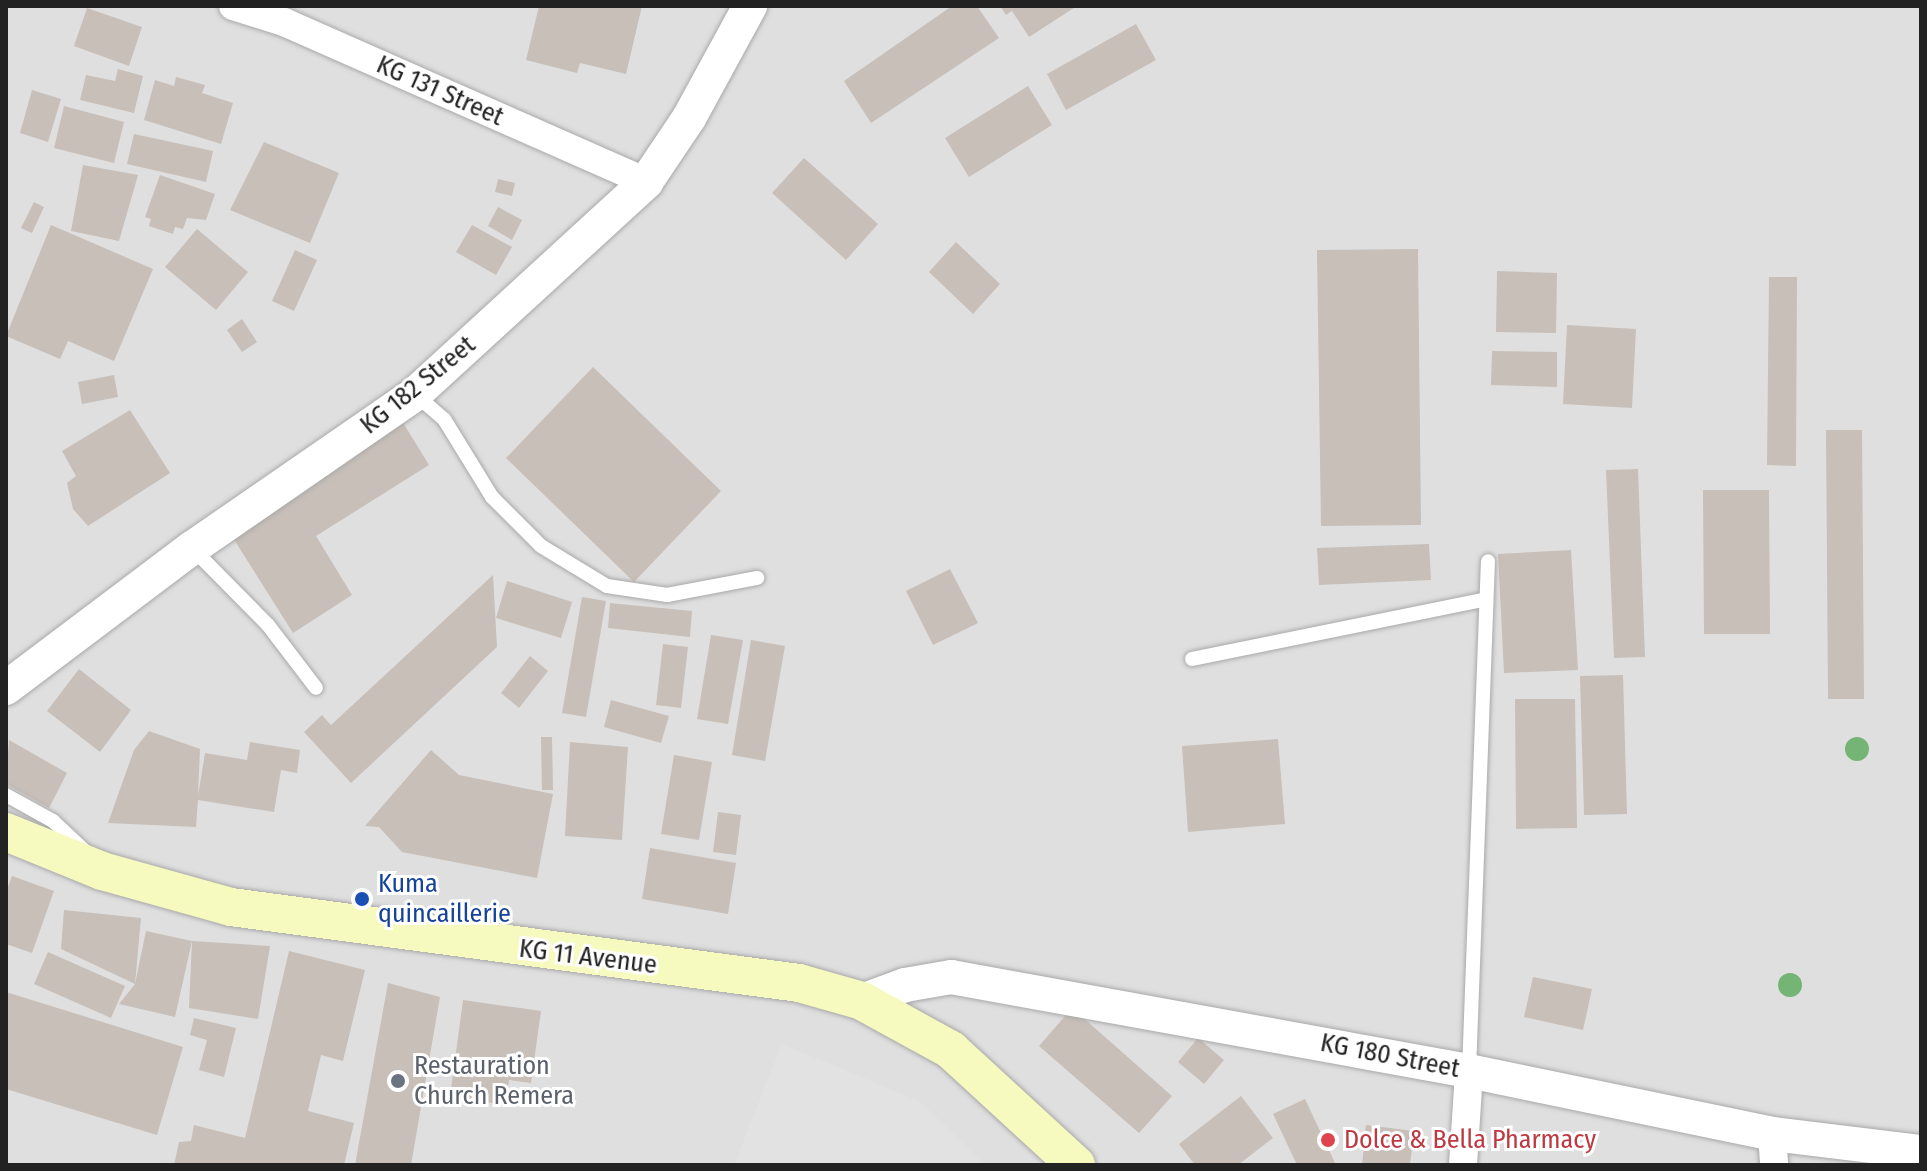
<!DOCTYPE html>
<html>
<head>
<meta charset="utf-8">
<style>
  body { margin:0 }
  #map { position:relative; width:1927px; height:1171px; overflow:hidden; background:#f2efe9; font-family:"Fira Sans Condensed",sans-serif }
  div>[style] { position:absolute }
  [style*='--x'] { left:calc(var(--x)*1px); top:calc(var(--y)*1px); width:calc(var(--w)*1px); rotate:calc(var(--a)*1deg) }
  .residential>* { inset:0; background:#e0dfdf }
  .parking>* { inset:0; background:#e2e2e2 }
  .building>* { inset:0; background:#c7bfb8 }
  .roads { filter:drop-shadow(0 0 2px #a9a9a9) drop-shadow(0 0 2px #a9a9a9) }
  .service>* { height:14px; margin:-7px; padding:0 7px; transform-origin:7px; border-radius:7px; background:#fff }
  .minor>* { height:28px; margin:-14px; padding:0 14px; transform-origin:14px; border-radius:14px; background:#fff }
  .tertiary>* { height:34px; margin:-17px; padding:0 17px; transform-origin:17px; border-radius:17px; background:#fff }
  .secondary>* { height:38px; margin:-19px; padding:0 19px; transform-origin:19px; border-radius:19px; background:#f7fabf }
  .trees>* { width:24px; height:24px; margin:-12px; border-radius:50%; background:#74b475 }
  .dots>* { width:22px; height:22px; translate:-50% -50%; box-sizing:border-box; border:4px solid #fff; border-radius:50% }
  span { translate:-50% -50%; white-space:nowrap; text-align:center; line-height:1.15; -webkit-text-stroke:6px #fff; paint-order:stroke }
  .street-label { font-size:26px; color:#222 }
  .transit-label { font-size:26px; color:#164399 }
  .left { translate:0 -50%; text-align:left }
  .worship-label { font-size:26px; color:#5b616d }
  .health-label { font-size:26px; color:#be3a42 }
  .frame { position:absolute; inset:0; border:8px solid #222; pointer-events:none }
</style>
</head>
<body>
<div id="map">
  <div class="residential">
    <i style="clip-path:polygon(6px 6px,1921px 6px,1921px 1165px,6px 1165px)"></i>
  </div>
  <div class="parking">
    <i style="clip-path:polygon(782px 1044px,919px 1101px,986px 1165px,734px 1165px)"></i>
  </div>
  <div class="building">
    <i style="clip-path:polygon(539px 6px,642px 6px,626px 74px,580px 63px,577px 73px,526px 60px)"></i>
    <i style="clip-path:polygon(952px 6px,977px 6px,999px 38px,871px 123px,844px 81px)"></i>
    <i style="clip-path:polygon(1000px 6px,1077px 6px,1029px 37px,1012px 11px,1006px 15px)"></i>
    <i style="clip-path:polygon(87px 8px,142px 27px,129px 66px,74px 46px)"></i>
    <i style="clip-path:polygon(1136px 24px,1156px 60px,1066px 110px,1047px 74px)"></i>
    <i style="clip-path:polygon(118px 69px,143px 76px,134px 113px,80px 100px,86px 75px,115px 81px)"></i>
    <i style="clip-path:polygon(176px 77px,205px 85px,202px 93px,233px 103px,221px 144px,144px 120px,155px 80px,174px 86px)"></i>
    <i style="clip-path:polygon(1028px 86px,1052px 125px,969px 177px,945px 138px)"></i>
    <i style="clip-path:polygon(32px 90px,61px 99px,48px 142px,20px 133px)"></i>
    <i style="clip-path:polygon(64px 106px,124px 122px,114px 163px,54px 148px)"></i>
    <i style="clip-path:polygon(134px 134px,213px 151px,206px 182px,127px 164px)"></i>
    <i style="clip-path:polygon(264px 142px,339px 173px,310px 243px,230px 210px)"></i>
    <i style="clip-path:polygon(804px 158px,878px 224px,846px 260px,772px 193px)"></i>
    <i style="clip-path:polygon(83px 165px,138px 175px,119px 241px,71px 231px)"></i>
    <i style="clip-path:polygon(160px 175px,215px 194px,206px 220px,187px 218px,183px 229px,175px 227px,173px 234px,149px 226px,151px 219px,145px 217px)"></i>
    <i style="clip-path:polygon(498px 179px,515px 183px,512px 196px,495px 192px)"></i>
    <i style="clip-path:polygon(34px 202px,44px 207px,32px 233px,21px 228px)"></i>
    <i style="clip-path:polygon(498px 207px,522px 220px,512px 240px,488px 226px)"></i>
    <i style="clip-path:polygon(51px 225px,153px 269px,114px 361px,68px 341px,60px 359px,6px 336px)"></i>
    <i style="clip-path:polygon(472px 225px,512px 247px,496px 275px,456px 252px)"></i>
    <i style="clip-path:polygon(197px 229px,248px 272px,216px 310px,165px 267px)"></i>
    <i style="clip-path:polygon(956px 242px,1000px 284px,973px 314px,929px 272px)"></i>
    <i style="clip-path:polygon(1418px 249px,1421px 525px,1321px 526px,1317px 250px)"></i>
    <i style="clip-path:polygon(295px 250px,317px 260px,294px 311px,272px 301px)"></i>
    <i style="clip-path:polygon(1497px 271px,1557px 273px,1556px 333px,1496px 332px)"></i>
    <i style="clip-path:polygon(1769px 277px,1797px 277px,1796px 466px,1767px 465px)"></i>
    <i style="clip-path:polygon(242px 319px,257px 342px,242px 352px,227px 330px)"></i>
    <i style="clip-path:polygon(1567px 325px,1636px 329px,1632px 408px,1563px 404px)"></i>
    <i style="clip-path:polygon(1492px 351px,1557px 352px,1557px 387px,1491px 385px)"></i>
    <i style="clip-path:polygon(593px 367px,721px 491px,634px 582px,506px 458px)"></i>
    <i style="clip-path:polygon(114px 375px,118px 397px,82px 404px,78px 382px)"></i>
    <i style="clip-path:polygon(130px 410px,170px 473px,88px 526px,73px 509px,67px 483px,76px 476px,62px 451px)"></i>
    <i style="clip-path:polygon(402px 421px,429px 465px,316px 536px,352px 595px,293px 633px,228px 530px)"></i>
    <i style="clip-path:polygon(1826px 430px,1862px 430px,1864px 699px,1828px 699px)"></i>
    <i style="clip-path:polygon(1638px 469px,1645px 657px,1614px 658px,1606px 470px)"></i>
    <i style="clip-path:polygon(1703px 490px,1769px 490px,1770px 634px,1704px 634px)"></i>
    <i style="clip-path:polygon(1429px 544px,1431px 580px,1319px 585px,1317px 548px)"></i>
    <i style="clip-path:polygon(1571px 550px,1578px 670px,1504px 673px,1498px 554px)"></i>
    <i style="clip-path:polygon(950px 569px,978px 623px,933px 645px,906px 591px)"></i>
    <i style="clip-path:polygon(493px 575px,497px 647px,351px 783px,304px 732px,322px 715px,331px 725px)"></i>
    <i style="clip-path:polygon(507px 581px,572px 602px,561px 638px,496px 618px)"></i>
    <i style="clip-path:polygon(582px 597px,606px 601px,586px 717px,562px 713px)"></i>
    <i style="clip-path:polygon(610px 603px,692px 611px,690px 637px,608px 628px)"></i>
    <i style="clip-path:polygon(711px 635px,743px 640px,728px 724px,697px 719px)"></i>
    <i style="clip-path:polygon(751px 640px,785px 646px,765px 761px,732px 755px)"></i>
    <i style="clip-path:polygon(663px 644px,688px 647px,681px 708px,656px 705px)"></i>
    <i style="clip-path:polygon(530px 656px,548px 671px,519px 708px,501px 693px)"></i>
    <i style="clip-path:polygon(79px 669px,131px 710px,100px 752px,47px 711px)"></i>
    <i style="clip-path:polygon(1623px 675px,1627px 814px,1584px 815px,1580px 676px)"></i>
    <i style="clip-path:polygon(1515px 699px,1575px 699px,1577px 828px,1516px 829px)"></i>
    <i style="clip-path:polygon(611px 700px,669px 716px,661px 743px,604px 727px)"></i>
    <i style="clip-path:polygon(149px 731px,200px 749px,198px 796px,205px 753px,247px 760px,250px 742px,300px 750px,297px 773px,281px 770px,274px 812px,198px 800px,196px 827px,108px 823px,134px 750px)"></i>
    <i style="clip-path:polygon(541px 737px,552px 737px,553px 790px,542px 790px)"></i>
    <i style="clip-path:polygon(1278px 739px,1285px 824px,1188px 832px,1182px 746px)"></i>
    <i style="clip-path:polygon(9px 740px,67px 773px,49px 808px,6px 784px)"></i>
    <i style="clip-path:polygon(570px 742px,628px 747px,622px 840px,565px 836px)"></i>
    <i style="clip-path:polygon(431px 750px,459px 775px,553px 794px,537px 878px,402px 852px,379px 827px,365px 826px)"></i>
    <i style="clip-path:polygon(674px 755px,712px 762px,699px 840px,661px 834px)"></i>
    <i style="clip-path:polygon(718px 812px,741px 815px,736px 855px,713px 852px)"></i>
    <i style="clip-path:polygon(650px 848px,736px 863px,728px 914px,642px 899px)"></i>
    <i style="clip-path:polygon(12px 876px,54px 891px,32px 953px,6px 944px,6px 892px)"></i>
    <i style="clip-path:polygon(64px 910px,141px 918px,135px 984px,146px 931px,192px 941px,175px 1017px,119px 1004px,135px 984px,61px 949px)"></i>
    <i style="clip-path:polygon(192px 941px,270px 946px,258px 1019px,189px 1008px)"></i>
    <i style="clip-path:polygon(289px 951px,365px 970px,343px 1061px,321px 1055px,308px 1111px,354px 1123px,344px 1165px,174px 1165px,179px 1142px,191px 1141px,194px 1125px,245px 1138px)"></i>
    <i style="clip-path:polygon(48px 952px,125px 986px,111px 1018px,34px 984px)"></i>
    <i style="clip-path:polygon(1533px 977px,1592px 989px,1583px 1030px,1524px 1017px)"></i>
    <i style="clip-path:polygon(388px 983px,440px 997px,411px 1165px,355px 1165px)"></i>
    <i style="clip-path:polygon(6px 992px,183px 1047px,157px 1135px,6px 1089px)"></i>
    <i style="clip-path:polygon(463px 1000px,541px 1011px,531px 1083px,509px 1080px,506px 1105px,450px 1097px)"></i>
    <i style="clip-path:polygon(1072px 1008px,1172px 1096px,1139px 1133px,1039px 1046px)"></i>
    <i style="clip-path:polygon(194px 1018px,236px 1028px,224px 1077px,199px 1070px,207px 1040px,190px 1035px)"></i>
    <i style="clip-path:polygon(1198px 1038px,1224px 1060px,1204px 1084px,1178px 1062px)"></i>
    <i style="clip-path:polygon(1241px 1096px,1273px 1138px,1238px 1165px,1195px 1165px,1179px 1144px)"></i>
    <i style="clip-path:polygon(1305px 1099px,1336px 1165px,1297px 1165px,1273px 1114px)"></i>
    <i style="clip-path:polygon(1366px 1125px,1414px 1131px,1410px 1165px,1362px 1165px)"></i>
  </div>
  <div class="roads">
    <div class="service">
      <i style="--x:415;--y:394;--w:38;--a:41"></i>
      <i style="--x:444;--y:419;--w:92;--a:58.4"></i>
      <i style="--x:492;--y:497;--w:69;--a:45"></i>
      <i style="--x:541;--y:546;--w:77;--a:31.2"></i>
      <i style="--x:607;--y:586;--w:61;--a:8.5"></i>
      <i style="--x:667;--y:595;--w:92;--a:-10.7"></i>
      <i style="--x:192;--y:548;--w:108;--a:45.4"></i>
      <i style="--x:268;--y:625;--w:79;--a:52.7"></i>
      <i style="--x:1192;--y:659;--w:300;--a:-11.5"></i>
      <i style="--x:6;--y:795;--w:54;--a:29"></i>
      <i style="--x:53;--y:821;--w:45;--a:43.2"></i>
      <i style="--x:1469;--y:1071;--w:510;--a:-87.87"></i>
    </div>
    <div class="minor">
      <i style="--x:233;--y:6;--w:53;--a:17.4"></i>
      <i style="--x:284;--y:22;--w:396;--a:23.8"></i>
      <i style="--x:1772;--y:1134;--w:31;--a:86"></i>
      <i style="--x:1463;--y:1165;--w:94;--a:-86.3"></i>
    </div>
    <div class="tertiary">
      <i style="--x:6;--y:688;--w:233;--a:-37"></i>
      <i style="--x:192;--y:548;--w:271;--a:-34.6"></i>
      <i style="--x:415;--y:394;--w:314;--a:-42.5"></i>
      <i style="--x:646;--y:182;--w:77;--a:-56.1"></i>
      <i style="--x:689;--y:118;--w:128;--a:-61.4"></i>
      <i style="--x:862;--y:1001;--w:46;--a:-20.4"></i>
      <i style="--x:905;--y:985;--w:47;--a:-9.9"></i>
      <i style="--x:951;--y:977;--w:526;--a:10.29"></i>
      <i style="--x:1469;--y:1071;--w:309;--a:11.7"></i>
      <i style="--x:1772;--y:1134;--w:150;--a:6.9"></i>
    </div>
    <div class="secondary">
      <i style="--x:6;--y:832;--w:104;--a:22.1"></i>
      <i style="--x:102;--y:871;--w:134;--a:15.6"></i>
      <i style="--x:231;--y:907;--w:573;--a:7.62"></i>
      <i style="--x:799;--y:983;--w:66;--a:15.9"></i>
      <i style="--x:862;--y:1001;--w:102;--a:28.8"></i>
      <i style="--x:951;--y:1050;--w:170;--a:42.6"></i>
    </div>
  </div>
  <div class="trees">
    <i style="left:1857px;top:749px"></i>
    <i style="left:1790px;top:985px"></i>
  </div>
  <div class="dots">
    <i style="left:362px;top:899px;background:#1a4fb4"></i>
    <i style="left:398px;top:1081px;background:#6b7280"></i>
    <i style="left:1328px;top:1140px;background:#e0444e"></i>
  </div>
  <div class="street-label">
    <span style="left:440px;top:91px;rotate:24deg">KG 131 Street</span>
    <span style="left:418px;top:385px;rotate:-39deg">KG 182 Street</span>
    <span style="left:588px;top:957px;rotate:7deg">KG 11 Avenue</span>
    <span style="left:1390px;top:1056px;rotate:11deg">KG 180 Street</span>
  </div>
  <div class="transit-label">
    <span class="left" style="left:378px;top:899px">Kuma<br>quincaillerie</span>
  </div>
  <div class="worship-label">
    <span class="left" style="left:414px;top:1081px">Restauration<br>Church Remera</span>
  </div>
  <div class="health-label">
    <span class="left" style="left:1344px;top:1140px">Dolce &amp; Bella Pharmacy</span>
  </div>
  <div class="frame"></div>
</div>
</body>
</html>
